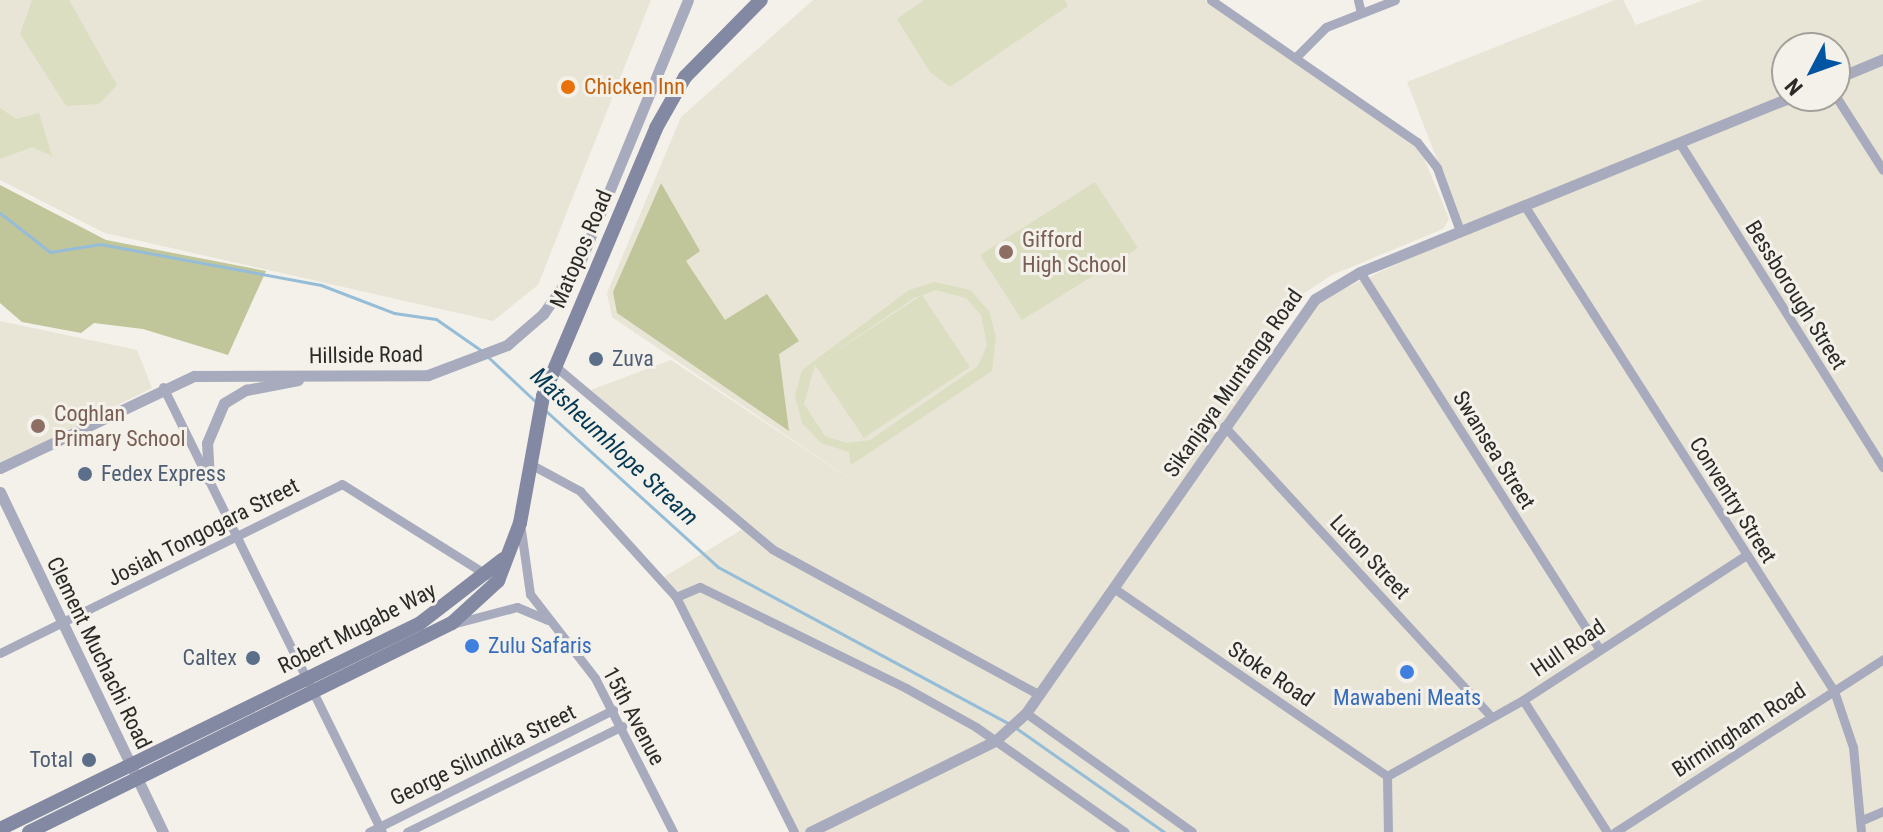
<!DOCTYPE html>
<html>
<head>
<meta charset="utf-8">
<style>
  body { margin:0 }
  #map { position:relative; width:1883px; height:832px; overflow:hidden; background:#f3f1e9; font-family:"Roboto Condensed",sans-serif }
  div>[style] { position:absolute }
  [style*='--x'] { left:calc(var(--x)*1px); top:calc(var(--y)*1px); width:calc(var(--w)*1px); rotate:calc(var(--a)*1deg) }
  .built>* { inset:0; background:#e8e5d6 }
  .green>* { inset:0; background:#dbdec1 }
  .forest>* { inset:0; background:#c0c59a }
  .stream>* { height:3px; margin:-1.5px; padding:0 1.5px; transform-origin:1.5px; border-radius:1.5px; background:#95bdd8 }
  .minor>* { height:9px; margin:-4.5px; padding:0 4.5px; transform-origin:4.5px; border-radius:4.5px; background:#a7abbd }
  .tertiary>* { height:11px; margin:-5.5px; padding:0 5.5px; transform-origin:5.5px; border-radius:5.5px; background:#a7abbd }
  .secondary>* { height:14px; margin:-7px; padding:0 7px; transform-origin:7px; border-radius:7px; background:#8489a3 }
  .dots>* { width:22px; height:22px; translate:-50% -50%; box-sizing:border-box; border:4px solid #f3f1e9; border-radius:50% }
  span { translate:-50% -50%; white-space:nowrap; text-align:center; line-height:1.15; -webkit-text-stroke:6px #f3f1e9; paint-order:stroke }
  .food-label { font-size:22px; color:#c56008 }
  .left { translate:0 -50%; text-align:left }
  .education-label { font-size:22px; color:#785e54 }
  .street-label { font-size:22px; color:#2b2a27 }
  .service-label { font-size:22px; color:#4e5e75 }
  .right { translate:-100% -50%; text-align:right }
  .shop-label { font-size:22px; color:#366cbe }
  .water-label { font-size:24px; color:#033854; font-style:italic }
  .north { position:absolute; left:1771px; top:32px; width:80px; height:80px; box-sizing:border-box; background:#f3f1e9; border:2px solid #a3a19b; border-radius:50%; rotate:229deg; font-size:22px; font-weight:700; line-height:32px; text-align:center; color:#2b2a27 }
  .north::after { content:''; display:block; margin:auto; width:28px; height:36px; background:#0055a3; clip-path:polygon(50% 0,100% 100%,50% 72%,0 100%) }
</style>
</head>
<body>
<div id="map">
  <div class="built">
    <i style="clip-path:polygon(0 0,651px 0,538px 285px,493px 321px,105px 233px,0 180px)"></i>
    <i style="clip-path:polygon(evenodd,813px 0,1205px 0,1403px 135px,1422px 153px,1449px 219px,1443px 229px,1332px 275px,1295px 299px,1236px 378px,1251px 389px,1316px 302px,1465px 232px,1407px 82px,1615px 0,1623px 0,1636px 25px,1704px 0,1883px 0,1883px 832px,789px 832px,664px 577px,746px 527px,588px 391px,671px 360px,865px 489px,612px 317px,607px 293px,681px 117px,813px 0,1787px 48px,1835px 48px,1835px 96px,1787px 96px,1787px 48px)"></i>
    <i style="clip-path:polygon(0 321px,137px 350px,152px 388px,0 464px)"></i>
  </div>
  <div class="green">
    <i style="clip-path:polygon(32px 0,69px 0,117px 85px,99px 104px,66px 106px,20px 34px)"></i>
    <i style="clip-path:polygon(924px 0,1065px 0,1068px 6px,950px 87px,930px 72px,897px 19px)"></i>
    <i style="clip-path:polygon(0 108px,16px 119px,39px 113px,52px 156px,32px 147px,0 159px)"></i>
    <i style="clip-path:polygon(1095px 182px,1138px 248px,1022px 320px,980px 255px)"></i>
    <i style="clip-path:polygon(evenodd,935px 282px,970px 290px,989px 311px,996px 337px,992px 371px,851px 465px,849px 452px,821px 443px,802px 423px,795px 396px,802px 370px,909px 290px,935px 282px,936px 290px,966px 298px,981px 315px,987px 345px,978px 366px,870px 440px,847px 443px,825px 436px,804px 404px,815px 365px,864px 438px,970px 367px,922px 295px,817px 364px,914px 298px,936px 290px)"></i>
  </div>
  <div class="forest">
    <i style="clip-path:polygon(661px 183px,700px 251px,686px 261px,725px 320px,767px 294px,799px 341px,779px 354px,789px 431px,617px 313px,613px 292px)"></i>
    <i style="clip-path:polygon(0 185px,106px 240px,266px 271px,228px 355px,143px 329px,94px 323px,81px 333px,22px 322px,0 303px)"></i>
  </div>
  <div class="stream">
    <i style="--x:0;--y:213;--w:63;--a:38"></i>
    <i style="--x:50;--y:252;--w:51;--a:-9.1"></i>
    <i style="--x:100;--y:244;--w:225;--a:10.5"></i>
    <i style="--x:321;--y:285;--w:78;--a:21"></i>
    <i style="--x:394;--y:313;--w:42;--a:8.1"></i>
    <i style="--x:436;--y:319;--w:56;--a:34.8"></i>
    <i style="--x:487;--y:356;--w:69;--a:43.2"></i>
    <i style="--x:546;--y:411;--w:232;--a:42.2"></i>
    <i style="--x:718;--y:567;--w:332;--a:28.3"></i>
    <i style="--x:1016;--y:728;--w:181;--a:35.1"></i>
  </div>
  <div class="minor">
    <i style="--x:1211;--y:0;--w:250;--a:34.6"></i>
    <i style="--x:1417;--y:142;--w:33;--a:52"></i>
    <i style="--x:1437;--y:168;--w:67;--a:69.9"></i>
    <i style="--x:1358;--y:0;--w:13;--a:77"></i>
    <i style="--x:1296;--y:57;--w:42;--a:-45"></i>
    <i style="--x:1326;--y:27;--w:74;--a:-21.4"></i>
    <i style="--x:1835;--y:95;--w:89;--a:57.4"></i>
    <i style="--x:1679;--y:142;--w:384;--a:57.9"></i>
    <i style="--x:1524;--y:205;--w:576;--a:57.47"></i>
    <i style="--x:1834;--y:691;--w:59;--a:71.3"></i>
    <i style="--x:1853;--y:747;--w:85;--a:84.6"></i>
    <i style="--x:1360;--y:272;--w:444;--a:57.6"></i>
    <i style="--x:555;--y:366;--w:284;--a:40.1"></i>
    <i style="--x:772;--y:549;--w:303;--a:28.6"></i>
    <i style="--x:163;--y:387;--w:496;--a:63.8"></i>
    <i style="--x:1224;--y:426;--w:390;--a:47.4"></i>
    <i style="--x:532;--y:465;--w:55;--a:28.4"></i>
    <i style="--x:580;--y:491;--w:143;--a:47.8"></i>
    <i style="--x:676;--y:597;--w:263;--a:63.3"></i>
    <i style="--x:521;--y:530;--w:65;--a:82"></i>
    <i style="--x:530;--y:594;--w:106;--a:52.3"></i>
    <i style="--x:595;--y:678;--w:173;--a:63.1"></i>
    <i style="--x:1115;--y:589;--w:330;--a:34.5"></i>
    <i style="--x:1387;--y:776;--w:156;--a:-29.2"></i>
    <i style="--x:1523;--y:700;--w:266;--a:-33"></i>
    <i style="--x:676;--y:597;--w:26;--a:-23"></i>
    <i style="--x:700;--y:587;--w:229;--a:26.1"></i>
    <i style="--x:906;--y:688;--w:80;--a:29.1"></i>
    <i style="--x:976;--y:727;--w:182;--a:35.2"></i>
    <i style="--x:456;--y:623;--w:63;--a:-14.7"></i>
    <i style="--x:517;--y:607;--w:33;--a:23"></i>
    <i style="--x:0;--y:653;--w:381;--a:-26.3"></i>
    <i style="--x:342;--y:484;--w:171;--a:32.1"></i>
    <i style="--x:1523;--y:700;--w:156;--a:57.5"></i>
    <i style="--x:1026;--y:713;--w:204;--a:35.6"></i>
    <i style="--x:1387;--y:776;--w:56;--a:89"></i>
    <i style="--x:1860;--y:821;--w:25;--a:-23"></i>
    <i style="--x:369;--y:832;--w:273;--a:-26.6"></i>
    <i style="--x:407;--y:832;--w:240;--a:-26.2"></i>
    <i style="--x:1615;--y:832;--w:319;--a:-32.8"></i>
  </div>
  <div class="tertiary">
    <i style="--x:1835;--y:79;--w:52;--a:-22.6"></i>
    <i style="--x:0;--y:468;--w:215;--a:-25.4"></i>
    <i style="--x:194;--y:376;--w:234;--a:-0.2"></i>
    <i style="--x:428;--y:375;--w:85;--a:-20.8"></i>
    <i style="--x:507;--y:345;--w:48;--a:-40.7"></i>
    <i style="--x:543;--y:314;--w:64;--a:-54.6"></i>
    <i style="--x:580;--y:262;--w:283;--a:-67.6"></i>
    <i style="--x:209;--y:480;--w:37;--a:-93"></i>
    <i style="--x:207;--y:443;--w:43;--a:-67"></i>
    <i style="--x:224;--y:403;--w:26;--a:-31"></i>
    <i style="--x:246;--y:390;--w:53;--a:-10.9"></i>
    <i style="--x:0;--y:492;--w:377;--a:64.4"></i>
    <i style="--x:810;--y:832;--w:206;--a:-26.2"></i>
    <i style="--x:995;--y:741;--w:42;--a:-42.1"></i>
    <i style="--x:1026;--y:713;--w:505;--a:-55.08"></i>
    <i style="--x:1315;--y:299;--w:52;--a:-31"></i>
    <i style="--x:1360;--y:272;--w:467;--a:-22.1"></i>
  </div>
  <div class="secondary">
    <i style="--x:0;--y:829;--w:466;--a:-26.1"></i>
    <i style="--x:419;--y:624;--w:106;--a:-37.7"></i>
    <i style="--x:29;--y:832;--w:472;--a:-26.3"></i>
    <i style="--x:452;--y:623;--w:62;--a:-42.4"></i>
    <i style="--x:498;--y:581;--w:62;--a:-69.2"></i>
    <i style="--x:520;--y:523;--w:129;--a:-79.7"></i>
    <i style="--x:543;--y:396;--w:291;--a:-67.1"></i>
    <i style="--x:656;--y:128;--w:59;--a:-60.4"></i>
    <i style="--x:685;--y:77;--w:108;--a:-45.4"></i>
  </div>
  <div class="dots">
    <i style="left:568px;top:87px;background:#e8710a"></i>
    <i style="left:1006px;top:252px;background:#8d6e63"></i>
    <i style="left:596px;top:359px;background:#5c6f8a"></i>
    <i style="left:38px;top:426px;background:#8d6e63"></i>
    <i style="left:85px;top:474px;background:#5c6f8a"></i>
    <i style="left:472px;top:646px;background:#3f7fe0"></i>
    <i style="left:253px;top:658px;background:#5c6f8a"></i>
    <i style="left:1407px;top:672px;background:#3f7fe0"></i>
    <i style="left:89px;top:760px;background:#5c6f8a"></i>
  </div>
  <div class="food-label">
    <span class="left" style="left:584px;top:87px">Chicken Inn</span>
  </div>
  <div class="education-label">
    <span class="left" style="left:1022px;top:252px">Gifford<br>High School</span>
    <span class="left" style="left:54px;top:426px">Coghlan<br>Primary School</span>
  </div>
  <div class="street-label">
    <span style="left:581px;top:249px;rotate:-67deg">Matopos Road</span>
    <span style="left:1796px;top:295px;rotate:58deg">Bessborough Street</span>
    <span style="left:366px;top:355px;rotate:-1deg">Hillside Road</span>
    <span style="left:1233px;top:383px;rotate:-55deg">Sikanjaya Muntanga Road</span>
    <span style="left:1494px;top:450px;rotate:58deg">Swansea Street</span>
    <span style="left:1733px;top:500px;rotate:58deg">Conventry Street</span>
    <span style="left:203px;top:532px;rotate:-27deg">Josiah Tongogara Street</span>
    <span style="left:1370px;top:557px;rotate:47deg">Luton Street</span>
    <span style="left:357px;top:628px;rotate:-27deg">Robert Mugabe Way</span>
    <span style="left:1568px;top:648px;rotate:-34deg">Hull Road</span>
    <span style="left:99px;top:653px;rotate:64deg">Clement Muchachi Road</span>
    <span style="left:1271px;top:674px;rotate:34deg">Stoke Road</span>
    <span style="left:634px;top:716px;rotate:62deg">15th Avenue</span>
    <span style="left:1739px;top:730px;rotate:-33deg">Birmingham Road</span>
    <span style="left:483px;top:755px;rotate:-26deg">George Silundika Street</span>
  </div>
  <div class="service-label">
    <span class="left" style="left:612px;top:359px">Zuva</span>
    <span class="left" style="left:101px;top:474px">Fedex Express</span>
    <span class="right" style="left:237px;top:658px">Caltex</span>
    <span class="right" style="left:73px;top:760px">Total</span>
  </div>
  <div class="shop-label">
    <span class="left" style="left:488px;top:646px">Zulu Safaris</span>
    <span style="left:1407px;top:698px">Mawabeni Meats</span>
  </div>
  <div class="water-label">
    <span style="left:614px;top:447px;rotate:43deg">Matsheumhlope Stream</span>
  </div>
  <div class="north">N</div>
</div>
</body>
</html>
